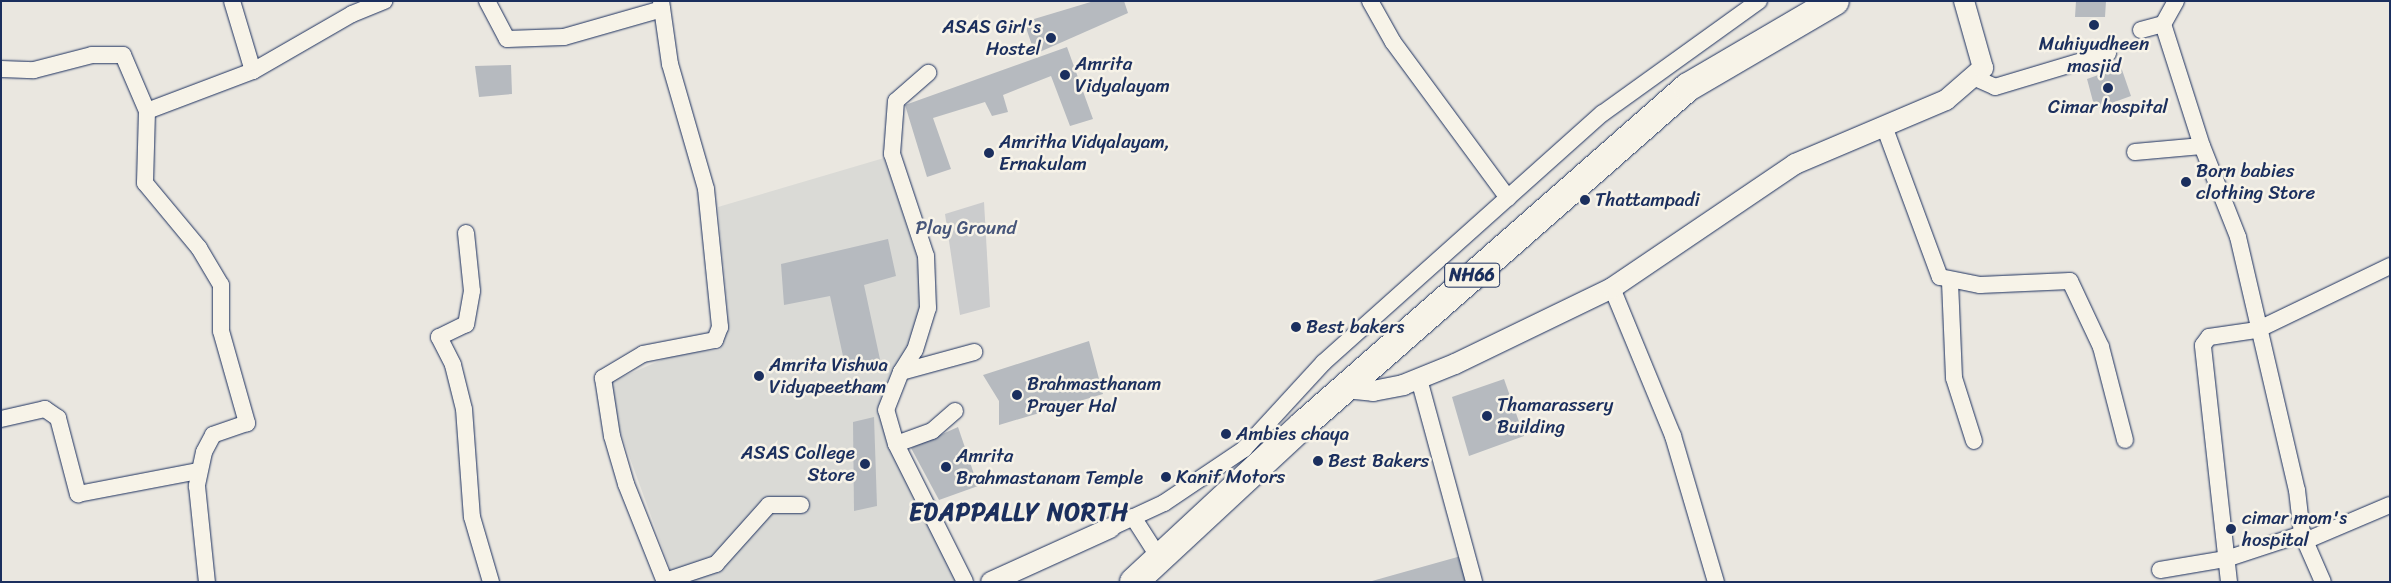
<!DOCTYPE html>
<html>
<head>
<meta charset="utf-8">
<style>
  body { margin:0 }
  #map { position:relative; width:2391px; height:583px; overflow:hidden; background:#eae7e0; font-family:Sriracha,sans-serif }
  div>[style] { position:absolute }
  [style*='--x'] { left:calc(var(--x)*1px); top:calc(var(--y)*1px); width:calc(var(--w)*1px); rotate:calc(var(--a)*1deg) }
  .built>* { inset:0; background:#dadad6 }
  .green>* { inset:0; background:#cbcccd }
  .building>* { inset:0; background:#b6babf }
  .roads { filter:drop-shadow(0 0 1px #1b2f5e) drop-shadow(0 0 1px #1b2f5e) }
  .minor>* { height:16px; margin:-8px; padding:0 8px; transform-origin:8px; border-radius:8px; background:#f7f3e8 }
  .tertiary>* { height:20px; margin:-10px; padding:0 10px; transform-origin:10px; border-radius:10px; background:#f7f3e8 }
  .trunk>* { height:28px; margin:-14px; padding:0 14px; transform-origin:14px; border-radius:14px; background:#f7f3e8 }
  .dots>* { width:14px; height:14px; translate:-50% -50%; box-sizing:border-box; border:2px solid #f7f3e8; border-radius:50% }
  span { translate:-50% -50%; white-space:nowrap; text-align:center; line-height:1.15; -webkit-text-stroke:5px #f7f3e8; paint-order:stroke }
  .shield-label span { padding:1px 4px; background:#f7f3e8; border:1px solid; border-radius:4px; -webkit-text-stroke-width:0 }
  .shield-label { font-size:18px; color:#1b2f5e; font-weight:700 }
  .poi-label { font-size:19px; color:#1b2f5e }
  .right { translate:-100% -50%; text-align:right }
  .left { translate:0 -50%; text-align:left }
  .park-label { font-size:19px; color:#47567a }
  .district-label { font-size:24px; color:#1b2f5e; font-weight:700; letter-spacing:1px }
  .frame { position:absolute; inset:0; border:2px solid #1b2f5e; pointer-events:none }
</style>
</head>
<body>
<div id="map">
  <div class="built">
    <i style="clip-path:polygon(884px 158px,917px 257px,921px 306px,911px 346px,881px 411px,957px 582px,675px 582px,619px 428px,611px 382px,677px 353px,720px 350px,728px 314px,718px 207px)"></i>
  </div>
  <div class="green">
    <i style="clip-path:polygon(984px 202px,990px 307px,960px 315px,945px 214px)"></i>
  </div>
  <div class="building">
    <i style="clip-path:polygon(1094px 1px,1124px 1px,1128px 13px,1035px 54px,1024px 22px)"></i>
    <i style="clip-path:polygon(2076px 1px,2106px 1px,2105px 17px,2075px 17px)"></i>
    <i style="clip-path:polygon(1067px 47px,1093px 119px,1070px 126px,1051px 76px,1003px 95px,1008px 112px,992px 116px,985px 102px,933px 118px,951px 169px,927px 177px,905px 105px)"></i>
    <i style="clip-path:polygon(511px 65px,512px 94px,479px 97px,475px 66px)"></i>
    <i style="clip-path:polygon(2121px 67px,2131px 96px,2095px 109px,2087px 79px)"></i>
    <i style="clip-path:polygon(888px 239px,896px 276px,864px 285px,881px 364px,846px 370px,830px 296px,784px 305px,781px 264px)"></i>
    <i style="clip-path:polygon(1089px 341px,1103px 394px,999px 425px,999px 401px,983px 375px)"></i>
    <i style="clip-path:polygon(1504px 379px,1524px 436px,1469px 456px,1452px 397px)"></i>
    <i style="clip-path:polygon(874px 417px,877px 506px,854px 511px,853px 422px)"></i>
    <i style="clip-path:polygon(958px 427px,978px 486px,939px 500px,911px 448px)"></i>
    <i style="clip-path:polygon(1461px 556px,1467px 582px,1372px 582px,1372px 581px)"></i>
  </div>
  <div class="roads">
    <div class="minor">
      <i style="--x:487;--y:1;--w:43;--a:62.2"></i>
      <i style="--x:507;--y:39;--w:57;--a:-2"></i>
      <i style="--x:564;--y:37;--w:102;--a:-15.9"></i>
      <i style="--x:661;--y:1;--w:64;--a:81.9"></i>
      <i style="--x:670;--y:64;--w:130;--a:73.9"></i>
      <i style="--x:706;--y:189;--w:139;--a:84.2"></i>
      <i style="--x:720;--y:327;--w:14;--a:111"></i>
      <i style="--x:715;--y:340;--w:73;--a:169"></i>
      <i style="--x:643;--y:354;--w:47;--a:149"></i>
      <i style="--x:603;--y:378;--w:59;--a:81.2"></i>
      <i style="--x:612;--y:436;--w:50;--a:73.7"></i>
      <i style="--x:626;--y:484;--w:105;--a:68.3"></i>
      <i style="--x:1370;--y:1;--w:47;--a:60.7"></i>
      <i style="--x:1393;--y:42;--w:194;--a:53.6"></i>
      <i style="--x:2176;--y:1;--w:26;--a:119"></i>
      <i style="--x:2163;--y:24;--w:128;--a:72.3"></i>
      <i style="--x:2202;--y:146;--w:98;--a:68.4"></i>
      <i style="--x:2238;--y:237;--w:260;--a:76.9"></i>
      <i style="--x:2297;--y:490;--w:44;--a:83.5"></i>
      <i style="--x:2302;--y:534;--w:52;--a:66.4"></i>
      <i style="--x:2141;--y:30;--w:23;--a:-15"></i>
      <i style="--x:1;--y:69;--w:33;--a:2"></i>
      <i style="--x:34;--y:70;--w:60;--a:-14.5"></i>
      <i style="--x:92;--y:55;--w:31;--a:0"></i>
      <i style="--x:123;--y:55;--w:61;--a:66.8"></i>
      <i style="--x:147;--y:111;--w:113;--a:-20.7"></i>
      <i style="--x:253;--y:71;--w:73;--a:-106.7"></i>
      <i style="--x:253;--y:71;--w:114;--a:-29.9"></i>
      <i style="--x:352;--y:14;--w:35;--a:-22"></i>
      <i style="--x:1973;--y:77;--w:24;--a:24"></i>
      <i style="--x:1995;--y:87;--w:118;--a:-16.7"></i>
      <i style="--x:147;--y:111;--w:72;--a:91.6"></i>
      <i style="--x:145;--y:183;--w:85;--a:50.3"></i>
      <i style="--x:199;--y:248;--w:43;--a:59.3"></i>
      <i style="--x:221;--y:285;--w:46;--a:90"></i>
      <i style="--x:221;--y:331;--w:96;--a:74.2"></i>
      <i style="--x:247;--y:423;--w:36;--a:161"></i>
      <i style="--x:213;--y:435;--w:19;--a:118"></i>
      <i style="--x:204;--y:452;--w:35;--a:102"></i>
      <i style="--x:197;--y:486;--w:97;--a:84.1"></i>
      <i style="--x:1884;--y:126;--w:161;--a:69.7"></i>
      <i style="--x:1940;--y:277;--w:41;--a:11.3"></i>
      <i style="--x:1980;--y:285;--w:90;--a:-2.5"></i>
      <i style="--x:2070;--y:281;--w:73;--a:64.8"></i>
      <i style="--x:2101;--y:347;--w:96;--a:75.5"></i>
      <i style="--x:2135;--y:152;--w:67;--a:-5.1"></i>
      <i style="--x:466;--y:233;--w:58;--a:84.1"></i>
      <i style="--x:472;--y:291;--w:34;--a:100"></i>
      <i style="--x:466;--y:324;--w:30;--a:154"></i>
      <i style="--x:439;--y:337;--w:31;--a:63"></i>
      <i style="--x:453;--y:365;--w:45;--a:76"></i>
      <i style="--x:464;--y:409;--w:108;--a:85.8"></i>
      <i style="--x:472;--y:517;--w:68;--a:73.7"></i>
      <i style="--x:1950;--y:282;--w:96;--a:87.6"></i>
      <i style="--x:1954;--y:378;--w:66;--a:72.4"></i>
      <i style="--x:1612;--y:288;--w:160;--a:67.6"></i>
      <i style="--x:1673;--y:436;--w:152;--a:73.6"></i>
      <i style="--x:901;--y:372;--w:26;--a:-58"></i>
      <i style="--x:915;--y:350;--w:44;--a:-72.8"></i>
      <i style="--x:928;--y:308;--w:52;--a:-92.2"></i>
      <i style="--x:926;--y:256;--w:108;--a:-108.4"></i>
      <i style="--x:892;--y:154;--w:53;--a:-85.7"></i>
      <i style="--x:896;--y:101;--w:43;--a:-41.2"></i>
      <i style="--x:1419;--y:379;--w:210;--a:74.8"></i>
      <i style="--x:955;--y:411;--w:30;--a:139"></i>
      <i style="--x:932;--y:431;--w:38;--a:160"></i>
      <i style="--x:896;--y:444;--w:154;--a:63.4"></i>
      <i style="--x:1;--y:419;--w:45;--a:-12.8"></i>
      <i style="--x:45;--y:409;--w:16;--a:35"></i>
      <i style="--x:58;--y:418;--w:79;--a:75.3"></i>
      <i style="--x:78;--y:494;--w:123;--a:-10.8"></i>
      <i style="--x:896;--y:444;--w:35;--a:-106"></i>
      <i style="--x:886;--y:410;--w:41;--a:-68.5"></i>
      <i style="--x:901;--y:372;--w:76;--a:-15.3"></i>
      <i style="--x:1133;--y:517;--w:50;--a:57.3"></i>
      <i style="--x:1110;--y:528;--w:60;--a:-24.8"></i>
      <i style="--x:1164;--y:503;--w:97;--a:-34"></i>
      <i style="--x:1244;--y:449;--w:117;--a:-47.4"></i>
      <i style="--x:1323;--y:363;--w:375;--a:-41.8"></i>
      <i style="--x:1603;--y:113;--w:192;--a:-35.7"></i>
      <i style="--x:2305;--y:541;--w:92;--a:-23"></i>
      <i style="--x:2160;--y:570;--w:67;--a:-9.5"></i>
      <i style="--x:2226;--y:559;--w:80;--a:-18.2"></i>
      <i style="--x:665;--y:581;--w:54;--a:-18.4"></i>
      <i style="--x:716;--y:564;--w:79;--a:-48.1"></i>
      <i style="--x:769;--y:505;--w:32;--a:0"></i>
      <i style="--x:2229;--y:582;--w:238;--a:-96.3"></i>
      <i style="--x:2203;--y:345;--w:10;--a:-53"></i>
      <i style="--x:2209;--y:337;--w:49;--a:-8.3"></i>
      <i style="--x:2257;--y:330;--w:148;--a:-25.7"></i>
    </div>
    <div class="tertiary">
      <i style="--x:1345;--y:388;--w:28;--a:6"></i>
      <i style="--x:1373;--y:391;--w:31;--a:-11"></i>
      <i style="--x:1403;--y:385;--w:56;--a:-22"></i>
      <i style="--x:1455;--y:364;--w:174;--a:-25.8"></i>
      <i style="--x:1612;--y:288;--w:221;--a:-34.1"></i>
      <i style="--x:1795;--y:164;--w:164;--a:-23"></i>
      <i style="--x:1946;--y:100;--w:49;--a:-40.9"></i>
      <i style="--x:1983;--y:68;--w:70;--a:-105.8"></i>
      <i style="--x:991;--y:582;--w:131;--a:-24.4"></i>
    </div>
    <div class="trunk">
      <i style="--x:1134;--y:582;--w:231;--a:-42.9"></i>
      <i style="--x:1303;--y:425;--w:512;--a:-41.28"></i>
      <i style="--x:1688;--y:87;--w:170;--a:-30.3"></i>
    </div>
  </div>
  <div class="dots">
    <i style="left:2094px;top:25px;background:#1b2f5e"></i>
    <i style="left:1051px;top:38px;background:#1b2f5e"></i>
    <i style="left:1065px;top:75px;background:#1b2f5e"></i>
    <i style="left:2108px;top:88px;background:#1b2f5e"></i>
    <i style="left:989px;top:153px;background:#1b2f5e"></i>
    <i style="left:2186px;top:182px;background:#1b2f5e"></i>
    <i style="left:1585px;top:200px;background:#1b2f5e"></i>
    <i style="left:1296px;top:327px;background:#1b2f5e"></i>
    <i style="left:759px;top:376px;background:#1b2f5e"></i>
    <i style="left:1017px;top:395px;background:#1b2f5e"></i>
    <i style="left:1487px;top:416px;background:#1b2f5e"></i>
    <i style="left:1226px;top:434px;background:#1b2f5e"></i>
    <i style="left:1318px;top:461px;background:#1b2f5e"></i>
    <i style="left:865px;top:464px;background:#1b2f5e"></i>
    <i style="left:946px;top:467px;background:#1b2f5e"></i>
    <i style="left:1166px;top:477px;background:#1b2f5e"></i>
    <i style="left:2231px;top:529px;background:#1b2f5e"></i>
  </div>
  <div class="shield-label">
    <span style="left:1472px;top:275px">NH66</span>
  </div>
  <div class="poi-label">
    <span class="right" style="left:1041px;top:38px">ASAS Girl's<br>Hostel</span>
    <span style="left:2094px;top:55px">Muhiyudheen<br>masjid</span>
    <span class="left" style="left:1075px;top:75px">Amrita<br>Vidyalayam</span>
    <span style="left:2108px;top:107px">Cimar hospital</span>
    <span class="left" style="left:999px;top:153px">Amritha Vidyalayam,<br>Ernakulam</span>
    <span class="left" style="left:2196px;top:182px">Born babies<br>clothing Store</span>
    <span class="left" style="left:1595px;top:200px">Thattampadi</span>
    <span class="left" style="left:1306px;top:327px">Best bakers</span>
    <span class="left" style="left:769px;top:376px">Amrita Vishwa<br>Vidyapeetham</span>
    <span class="left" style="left:1027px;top:395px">Brahmasthanam<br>Prayer Hal</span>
    <span class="left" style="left:1497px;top:416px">Thamarassery<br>Building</span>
    <span class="left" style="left:1236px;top:434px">Ambies chaya</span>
    <span class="right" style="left:855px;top:464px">ASAS College<br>Store</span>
    <span class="left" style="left:956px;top:467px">Amrita<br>Brahmastanam Temple</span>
    <span class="left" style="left:1328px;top:461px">Best Bakers</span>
    <span class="left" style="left:1176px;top:477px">Kanif Motors</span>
    <span class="left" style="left:2242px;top:529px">cimar mom's<br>hospital</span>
  </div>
  <div class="park-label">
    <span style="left:966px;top:228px">Play Ground</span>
  </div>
  <div class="district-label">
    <span style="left:1019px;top:513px">EDAPPALLY NORTH</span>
  </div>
  <div class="frame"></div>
</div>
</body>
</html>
